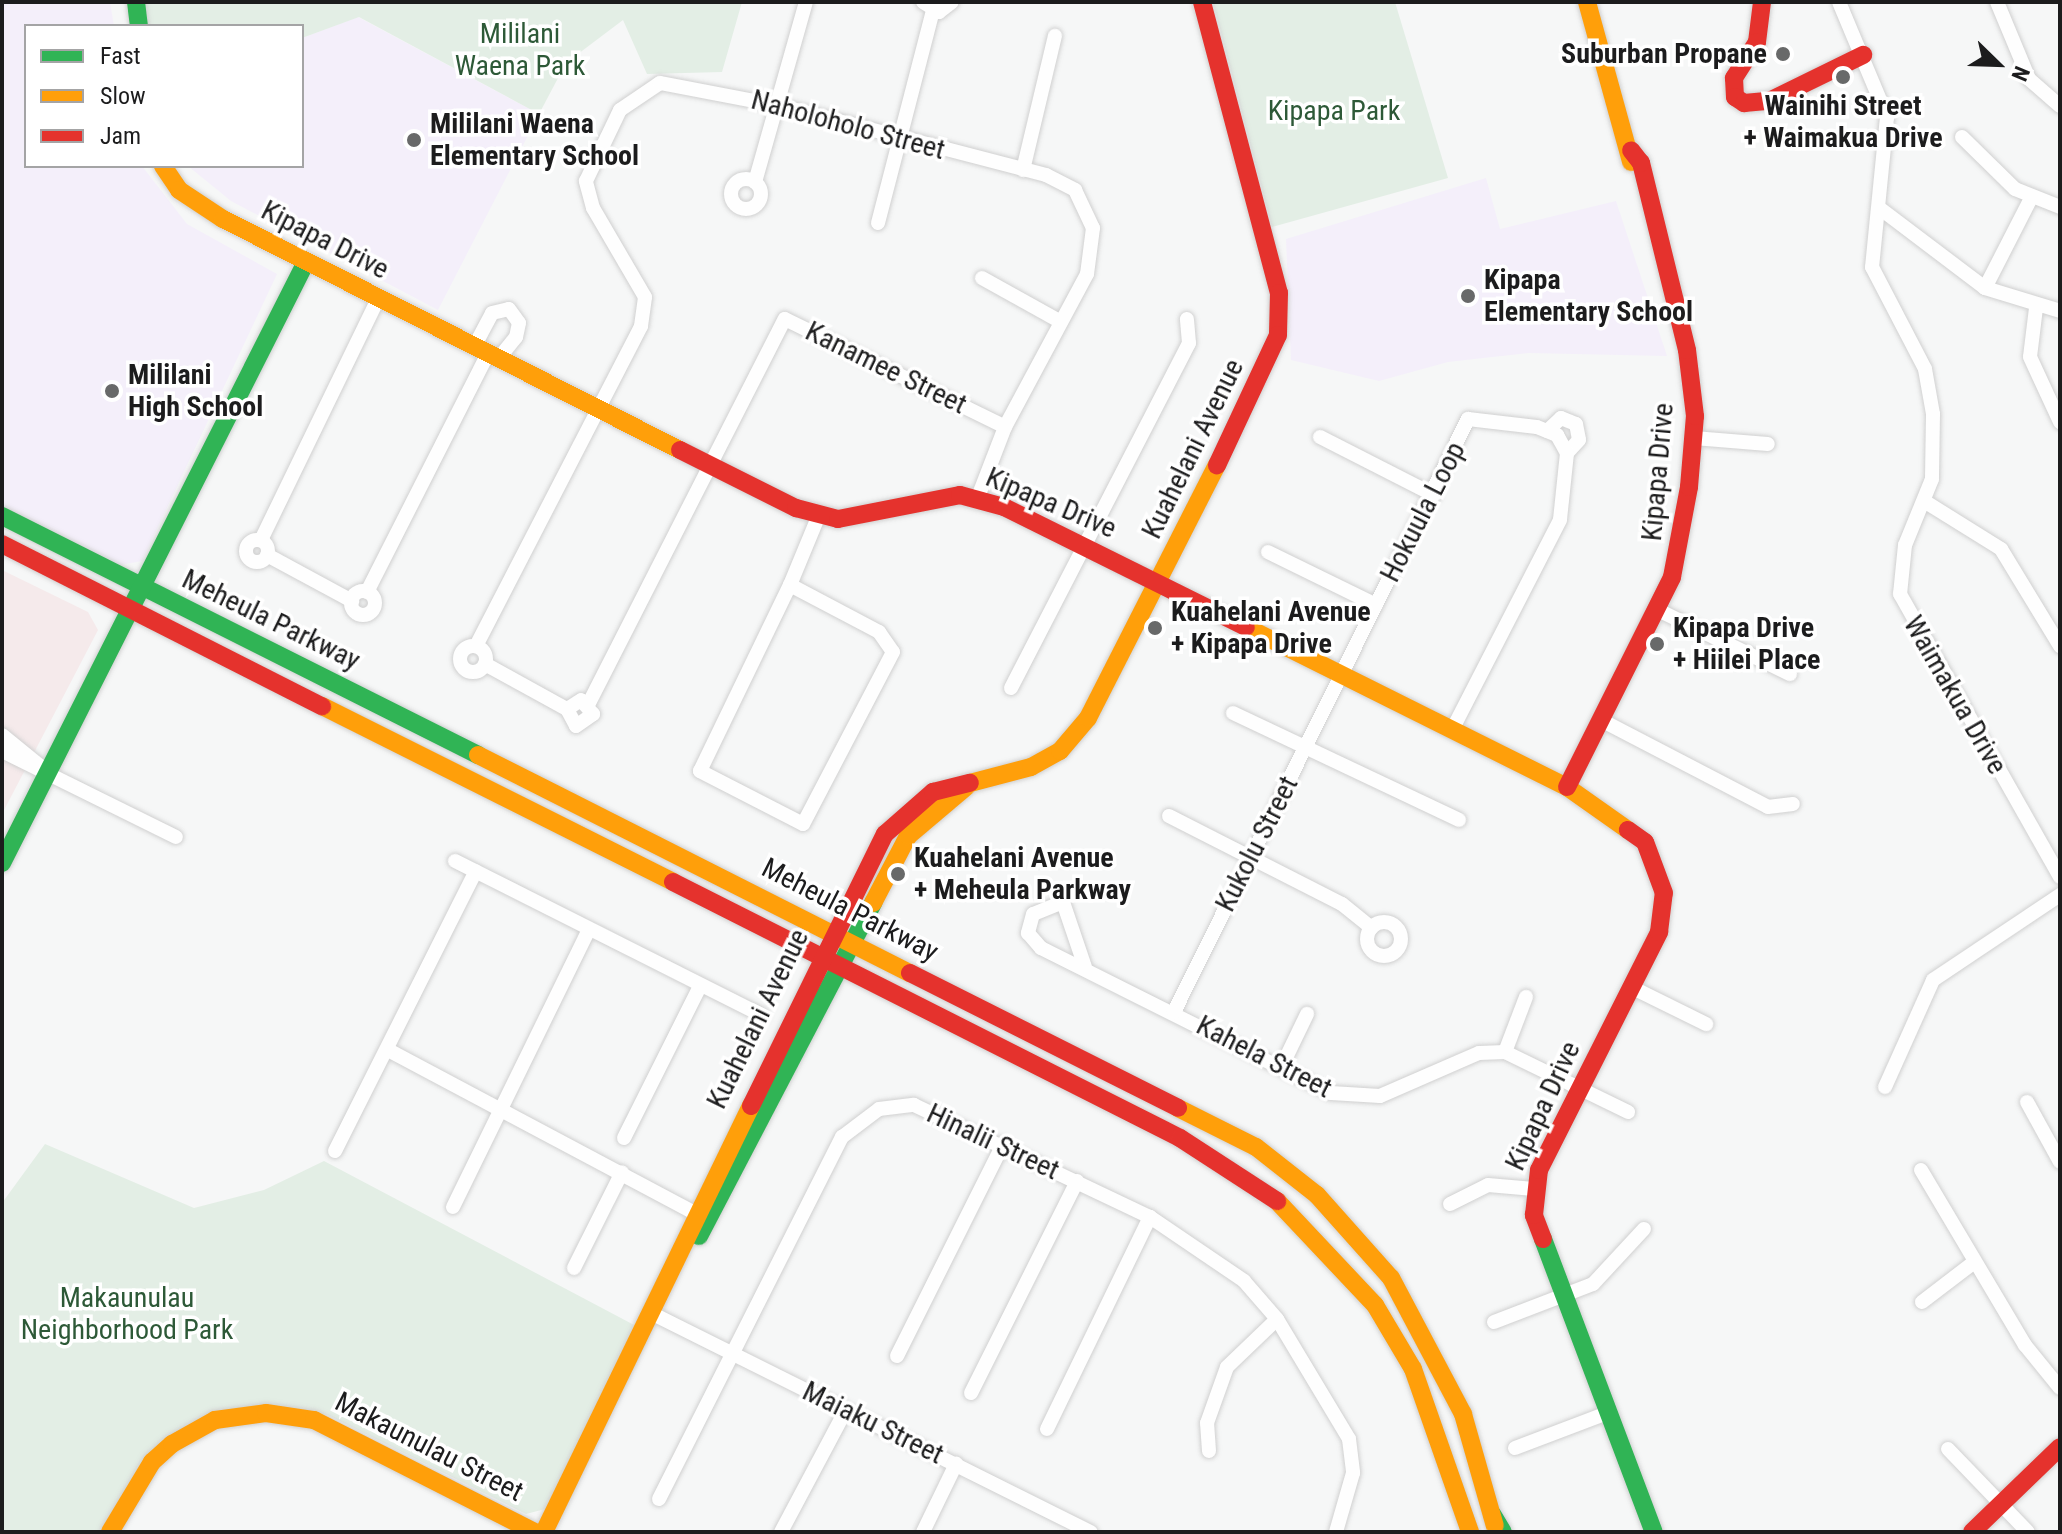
<!DOCTYPE html>
<html>
<head>
<meta charset="utf-8">
<style>
  body { margin:0 }
  #map { position:relative; width:2062px; height:1534px; overflow:hidden; background:#f6f7f7; font-family:"Roboto Condensed",sans-serif }
  div>[style] { position:absolute }
  [style*='--x'] { left:calc(var(--x)*1px); top:calc(var(--y)*1px); width:calc(var(--w)*1px); rotate:calc(var(--a)*1deg) }
  .commercial>* { inset:0; background:#f5eaeb }
  .education>* { inset:0; background:#f4effa }
  .green>* { inset:0; background:#e3eee5 }
  .roads { filter:drop-shadow(0 0 2px #d0d0d0) drop-shadow(0 0 2px #d0d0d0) }
  .street>* { height:14px; margin:-7px; padding:0 7px; transform-origin:7px; border-radius:7px; background:#fefefe }
  .street>.ring { margin:-7px; padding:0; box-sizing:content-box; background:none; border:14px solid #fefefe; border-radius:50% }
  .fast>* { height:18px; margin:-9px; padding:0 9px; transform-origin:9px; border-radius:9px; background:#30b455 }
  .slow>* { height:18px; margin:-9px; padding:0 9px; transform-origin:9px; border-radius:9px; background:#ff9f0a }
  .jam>* { height:18px; margin:-9px; padding:0 9px; transform-origin:9px; border-radius:9px; background:#e5322d }
  .dots>* { width:22px; height:22px; translate:-50% -50%; box-sizing:border-box; border:4px solid #fff; border-radius:50% }
  span { translate:-50% -50%; white-space:nowrap; text-align:center; line-height:1.15; -webkit-text-stroke:7px #fff; paint-order:stroke }
  .park-label { font-size:28px; color:#2d5937 }
  .poi-label { font-size:28px; color:#1c1c1d; font-weight:700 }
  .right { translate:-100% -50%; text-align:right }
  .left { translate:0 -50%; text-align:left }
  .street-label { font-size:28px; color:#1c1c1d }
  .frame { position:absolute; inset:0; border:4px solid #1c1c1d; pointer-events:none }
  .legend { position:absolute; left:24px; top:24px; width:280px; height:144px; box-sizing:border-box; background:#fff; border:2px solid #a4a4a5; margin:0; padding:10px 14px; list-style:none; font-size:24px; color:#1c1c1d }
  .legend li { display:flex; align-items:center; gap:16px; height:40px }
  .legend b { width:40px; border:2px solid #a4a4a5 }
  .north { position:absolute; left:1958px; top:24px; width:80px; height:80px; -webkit-text-stroke:6px #fff; paint-order:stroke; rotate:113deg; font-size:22px; font-weight:700; line-height:32px; text-align:center; color:#1c1c1d }
  .north::after { content:''; display:block; margin:auto; width:28px; height:36px; background:#1c1c1d; clip-path:polygon(50% 0,100% 100%,50% 72%,0 100%) }
</style>
</head>
<body>
<div id="map">
  <div class="commercial">
    <i style="clip-path:polygon(2px 570px,88px 612px,98px 630px,2px 814px)"></i>
  </div>
  <div class="education">
    <i style="clip-path:polygon(2px 2px,110px 2px,114px 26px,26px 26px,26px 166px,142px 166px,187px 224px,277px 274px,142px 561px,120px 565px,2px 507px)"></i>
    <i style="clip-path:polygon(358px 17px,539px 114px,438px 310px,231px 201px,188px 166px,302px 166px,302px 38px)"></i>
    <i style="clip-path:polygon(1486px 178px,1500px 229px,1616px 201px,1667px 356px,1528px 353px,1448px 362px,1379px 381px,1291px 360px,1286px 239px)"></i>
  </div>
  <div class="green">
    <i style="clip-path:polygon(141px 2px,742px 2px,722px 72px,647px 74px,623px 20px,566px 63px,539px 114px,359px 17px,302px 38px,302px 26px,145px 26px)"></i>
    <i style="clip-path:polygon(1213px 2px,1395px 2px,1448px 178px,1272px 227px)"></i>
    <i style="clip-path:polygon(45px 1144px,194px 1208px,264px 1190px,324px 1161px,636px 1326px,545px 1509px,526px 1514px,328px 1415px,258px 1405px,152px 1449px,100px 1532px,2px 1532px,2px 1203px)"></i>
  </div>
  <div class="roads">
    <div class="street">
      <i style="--x:923;--y:2;--w:19;--a:32"></i>
      <i style="--x:939;--y:12;--w:16;--a:-38"></i>
      <i style="--x:1839;--y:2;--w:125;--a:67.3"></i>
      <i style="--x:1887;--y:117;--w:151;--a:95.7"></i>
      <i style="--x:1872;--y:267;--w:115;--a:62.5"></i>
      <i style="--x:1925;--y:369;--w:46;--a:79.9"></i>
      <i style="--x:1933;--y:414;--w:65;--a:90.9"></i>
      <i style="--x:1932;--y:479;--w:71;--a:112.2"></i>
      <i style="--x:1905;--y:545;--w:49;--a:95.8"></i>
      <i style="--x:1900;--y:594;--w:325;--a:60.5"></i>
      <i style="--x:1997;--y:2;--w:83;--a:67.4"></i>
      <i style="--x:2029;--y:79;--w:41;--a:41.1"></i>
      <i style="--x:1962;--y:137;--w:74;--a:44.5"></i>
      <i style="--x:2015;--y:189;--w:48;--a:21.8"></i>
      <i style="--x:1023;--y:170;--w:138;--a:-76.6"></i>
      <i class="ring" style="left:731px;top:179px;width:16px;height:16px"></i>
      <i style="--x:755;--y:182;--w:187;--a:-74.2"></i>
      <i style="--x:1882;--y:210;--w:129;--a:37.1"></i>
      <i style="--x:1985;--y:288;--w:78;--a:17"></i>
      <i style="--x:878;--y:223;--w:219;--a:-75.5"></i>
      <i style="--x:982;--y:278;--w:90;--a:29.1"></i>
      <i style="--x:1985;--y:288;--w:101;--a:-62.9"></i>
      <i style="--x:2036;--y:308;--w:49;--a:97"></i>
      <i style="--x:2030;--y:357;--w:72;--a:65.2"></i>
      <i style="--x:474;--y:347;--w:38;--a:-62"></i>
      <i style="--x:492;--y:313;--w:17;--a:-13"></i>
      <i style="--x:509;--y:309;--w:17;--a:54"></i>
      <i style="--x:519;--y:323;--w:14;--a:102"></i>
      <i style="--x:516;--y:337;--w:27;--a:129"></i>
      <i style="--x:1547;--y:431;--w:19;--a:-43"></i>
      <i style="--x:1561;--y:418;--w:16;--a:22"></i>
      <i style="--x:1576;--y:424;--w:16;--a:79"></i>
      <i style="--x:1579;--y:440;--w:18;--a:133"></i>
      <i style="--x:1320;--y:437;--w:128;--a:27"></i>
      <i style="--x:1694;--y:438;--w:74;--a:4.6"></i>
      <i style="--x:1924;--y:501;--w:91;--a:31.9"></i>
      <i style="--x:2001;--y:549;--w:114;--a:58.7"></i>
      <i class="ring" style="left:246px;top:540px;width:8px;height:8px"></i>
      <i style="--x:261;--y:540;--w:268;--a:-64.1"></i>
      <i style="--x:1268;--y:552;--w:120;--a:26.1"></i>
      <i style="--x:267;--y:555;--w:97;--a:28.4"></i>
      <i style="--x:790;--y:585;--w:101;--a:27.8"></i>
      <i style="--x:879;--y:632;--w:24;--a:55"></i>
      <i style="--x:893;--y:652;--w:194;--a:117.6"></i>
      <i style="--x:803;--y:824;--w:116;--a:-152.8"></i>
      <i style="--x:700;--y:771;--w:207;--a:-64.2"></i>
      <i style="--x:790;--y:585;--w:76;--a:-67.5"></i>
      <i class="ring" style="left:351px;top:591px;width:10px;height:10px"></i>
      <i style="--x:367;--y:592;--w:268;--a:-63.1"></i>
      <i style="--x:1656;--y:609;--w:149;--a:25.9"></i>
      <i class="ring" style="left:460px;top:646px;width:12px;height:12px"></i>
      <i style="--x:476;--y:646;--w:360;--a:-62.7"></i>
      <i style="--x:641;--y:326;--w:29;--a:-82"></i>
      <i style="--x:645;--y:297;--w:103;--a:-120.3"></i>
      <i style="--x:593;--y:208;--w:28;--a:-105"></i>
      <i style="--x:586;--y:181;--w:79;--a:-64.4"></i>
      <i style="--x:620;--y:110;--w:48;--a:-34"></i>
      <i style="--x:660;--y:83;--w:123;--a:10.8"></i>
      <i style="--x:781;--y:106;--w:274;--a:14.6"></i>
      <i style="--x:1046;--y:175;--w:33;--a:27"></i>
      <i style="--x:1075;--y:190;--w:42;--a:64.7"></i>
      <i style="--x:1093;--y:228;--w:46;--a:97.4"></i>
      <i style="--x:1087;--y:274;--w:174;--a:118.2"></i>
      <i style="--x:1005;--y:427;--w:75;--a:111.1"></i>
      <i style="--x:485;--y:664;--w:94;--a:28.8"></i>
      <i style="--x:567;--y:709;--w:19;--a:62"></i>
      <i style="--x:576;--y:726;--w:21;--a:-35"></i>
      <i style="--x:593;--y:714;--w:18;--a:-131"></i>
      <i style="--x:581;--y:700;--w:17;--a:147"></i>
      <i style="--x:1011;--y:688;--w:388;--a:-62.7"></i>
      <i style="--x:1189;--y:343;--w:24;--a:-95"></i>
      <i style="--x:589;--y:703;--w:431;--a:-63"></i>
      <i style="--x:785;--y:319;--w:245;--a:26.1"></i>
      <i style="--x:1233;--y:713;--w:250;--a:25.3"></i>
      <i style="--x:1601;--y:720;--w:188;--a:27.5"></i>
      <i style="--x:1768;--y:807;--w:25;--a:-7"></i>
      <i style="--x:2;--y:735;--w:55;--a:39.1"></i>
      <i style="--x:2;--y:751;--w:194;--a:26.3"></i>
      <i style="--x:1169;--y:816;--w:194;--a:27"></i>
      <i style="--x:1342;--y:904;--w:38;--a:39"></i>
      <i style="--x:455;--y:861;--w:343;--a:26.7"></i>
      <i class="ring" style="left:1367px;top:922px;width:20px;height:20px"></i>
      <i style="--x:1085;--y:967;--w:69;--a:-108.7"></i>
      <i style="--x:1063;--y:902;--w:32;--a:158"></i>
      <i style="--x:1033;--y:914;--w:20;--a:105"></i>
      <i style="--x:1028;--y:933;--w:20;--a:49"></i>
      <i style="--x:1041;--y:948;--w:324;--a:26.6"></i>
      <i style="--x:1331;--y:1093;--w:49;--a:3.5"></i>
      <i style="--x:1380;--y:1096;--w:108;--a:-23.5"></i>
      <i style="--x:1479;--y:1053;--w:26;--a:-2"></i>
      <i style="--x:1505;--y:1052;--w:137;--a:26"></i>
      <i style="--x:1631;--y:987;--w:84;--a:26.3"></i>
      <i style="--x:1174;--y:1012;--w:662;--a:-63.63"></i>
      <i style="--x:1468;--y:419;--w:69;--a:6.6"></i>
      <i style="--x:1537;--y:427;--w:22;--a:22"></i>
      <i style="--x:1557;--y:435;--w:21;--a:61"></i>
      <i style="--x:1567;--y:453;--w:67;--a:96"></i>
      <i style="--x:1560;--y:520;--w:236;--a:117.2"></i>
      <i style="--x:390;--y:1051;--w:360;--a:28"></i>
      <i style="--x:1505;--y:1052;--w:59;--a:-69.1"></i>
      <i style="--x:1282;--y:1066;--w:58;--a:-64.3"></i>
      <i style="--x:1885;--y:1087;--w:117;--a:-65.8"></i>
      <i style="--x:1933;--y:980;--w:153;--a:-33.8"></i>
      <i style="--x:2027;--y:1102;--w:68;--a:61.2"></i>
      <i style="--x:624;--y:1138;--w:170;--a:-63.4"></i>
      <i style="--x:335;--y:1151;--w:313;--a:-63.3"></i>
      <i style="--x:1921;--y:1170;--w:204;--a:59.3"></i>
      <i style="--x:2025;--y:1345;--w:55;--a:50.9"></i>
      <i style="--x:1450;--y:1204;--w:42;--a:-26.6"></i>
      <i style="--x:1488;--y:1185;--w:46;--a:5"></i>
      <i style="--x:453;--y:1207;--w:309;--a:-63.9"></i>
      <i style="--x:574;--y:1268;--w:107;--a:-63.4"></i>
      <i style="--x:1922;--y:1302;--w:64;--a:-37.4"></i>
      <i style="--x:655;--y:1315;--w:487;--a:26.5"></i>
      <i style="--x:1494;--y:1322;--w:106;--a:-21"></i>
      <i style="--x:1593;--y:1284;--w:75;--a:-47.2"></i>
      <i style="--x:897;--y:1356;--w:237;--a:-63.4"></i>
      <i style="--x:971;--y:1393;--w:237;--a:-63.4"></i>
      <i style="--x:1047;--y:1429;--w:236;--a:-64.1"></i>
      <i style="--x:1515;--y:1448;--w:98;--a:-20.8"></i>
      <i style="--x:1948;--y:1449;--w:115;--a:46.1"></i>
      <i style="--x:1209;--y:1451;--w:28;--a:-94"></i>
      <i style="--x:1207;--y:1423;--w:59;--a:-70.3"></i>
      <i style="--x:1227;--y:1367;--w:69;--a:-43.8"></i>
      <i style="--x:659;--y:1499;--w:406;--a:-63.2"></i>
      <i style="--x:842;--y:1137;--w:46;--a:-37.1"></i>
      <i style="--x:879;--y:1109;--w:35;--a:-7"></i>
      <i style="--x:914;--y:1105;--w:261;--a:25.4"></i>
      <i style="--x:1150;--y:1217;--w:114;--a:34.2"></i>
      <i style="--x:1244;--y:1281;--w:50;--a:49"></i>
      <i style="--x:1277;--y:1319;--w:140;--a:59"></i>
      <i style="--x:1349;--y:1439;--w:34;--a:83"></i>
      <i style="--x:1353;--y:1473;--w:61;--a:106.1"></i>
      <i style="--x:781;--y:1532;--w:138;--a:-62"></i>
      <i style="--x:923;--y:1532;--w:76;--a:-64.1"></i>
    </div>
    <div class="fast">
      <i style="--x:136;--y:2;--w:24;--a:83"></i>
      <i style="--x:2;--y:516;--w:533;--a:26.66"></i>
      <i style="--x:2;--y:863;--w:674;--a:-63.17"></i>
      <i style="--x:699;--y:1236;--w:376;--a:-62.4"></i>
      <i style="--x:1543;--y:1239;--w:313;--a:69.3"></i>
      <i style="--x:1492;--y:1514;--w:21;--a:59"></i>
    </div>
    <div class="slow">
      <i style="--x:1587;--y:2;--w:166;--a:74.6"></i>
      <i style="--x:163;--y:166;--w:29;--a:56"></i>
      <i style="--x:179;--y:190;--w:53;--a:33.4"></i>
      <i style="--x:223;--y:219;--w:512;--a:26.82"></i>
      <i style="--x:1246;--y:627;--w:359;--a:26.5"></i>
      <i style="--x:1567;--y:787;--w:75;--a:35.2"></i>
      <i style="--x:322;--y:706;--w:393;--a:26.6"></i>
      <i style="--x:478;--y:755;--w:484;--a:26.8"></i>
      <i style="--x:970;--y:783;--w:63;--a:-14.7"></i>
      <i style="--x:1031;--y:767;--w:33;--a:-29"></i>
      <i style="--x:1060;--y:751;--w:43;--a:-49.7"></i>
      <i style="--x:1088;--y:718;--w:284;--a:-63"></i>
      <i style="--x:873;--y:903;--w:76;--a:-62.4"></i>
      <i style="--x:908;--y:836;--w:76;--a:-40.2"></i>
      <i style="--x:1178;--y:1108;--w:87;--a:26.6"></i>
      <i style="--x:1256;--y:1147;--w:78;--a:38.2"></i>
      <i style="--x:1317;--y:1195;--w:111;--a:48.3"></i>
      <i style="--x:1391;--y:1278;--w:154;--a:62.1"></i>
      <i style="--x:1463;--y:1414;--w:116;--a:74.1"></i>
      <i style="--x:1277;--y:1201;--w:143;--a:46.7"></i>
      <i style="--x:1375;--y:1305;--w:74;--a:59.3"></i>
      <i style="--x:1413;--y:1369;--w:173;--a:70.7"></i>
      <i style="--x:110;--y:1532;--w:82;--a:-59"></i>
      <i style="--x:152;--y:1462;--w:27;--a:-42"></i>
      <i style="--x:172;--y:1444;--w:49;--a:-29.2"></i>
      <i style="--x:215;--y:1420;--w:51;--a:-7.8"></i>
      <i style="--x:266;--y:1413;--w:49;--a:8.3"></i>
      <i style="--x:314;--y:1420;--w:248;--a:26.9"></i>
      <i style="--x:544;--y:1532;--w:474;--a:-64.1"></i>
    </div>
    <div class="jam">
      <i style="--x:1202;--y:2;--w:301;--a:75.2"></i>
      <i style="--x:1279;--y:293;--w:42;--a:91.4"></i>
      <i style="--x:1278;--y:335;--w:144;--a:115.1"></i>
      <i style="--x:1762;--y:2;--w:40;--a:97.1"></i>
      <i style="--x:1757;--y:42;--w:43;--a:122.6"></i>
      <i style="--x:1734;--y:78;--w:19;--a:87"></i>
      <i style="--x:1735;--y:97;--w:11;--a:34"></i>
      <i style="--x:1744;--y:103;--w:25;--a:-5"></i>
      <i style="--x:1769;--y:101;--w:105;--a:-26.1"></i>
      <i style="--x:680;--y:450;--w:130;--a:26.6"></i>
      <i style="--x:796;--y:508;--w:43;--a:14.7"></i>
      <i style="--x:838;--y:519;--w:124;--a:-11.1"></i>
      <i style="--x:960;--y:495;--w:46;--a:15.3"></i>
      <i style="--x:1004;--y:507;--w:270;--a:26.4"></i>
      <i style="--x:2;--y:544;--w:359;--a:26.9"></i>
      <i style="--x:1567;--y:787;--w:235;--a:-63.4"></i>
      <i style="--x:1672;--y:577;--w:92;--a:-79.3"></i>
      <i style="--x:1689;--y:487;--w:71;--a:-85.2"></i>
      <i style="--x:1695;--y:416;--w:66;--a:-96.9"></i>
      <i style="--x:1687;--y:350;--w:193;--a:-103.8"></i>
      <i style="--x:1641;--y:163;--w:16;--a:-128"></i>
      <i style="--x:673;--y:882;--w:568;--a:26.79"></i>
      <i style="--x:1180;--y:1138;--w:116;--a:33"></i>
      <i style="--x:910;--y:973;--w:300;--a:26.7"></i>
      <i style="--x:751;--y:1106;--w:303;--a:-63.8"></i>
      <i style="--x:885;--y:834;--w:64;--a:-41.2"></i>
      <i style="--x:933;--y:792;--w:38;--a:-14"></i>
      <i style="--x:1543;--y:1239;--w:26;--a:-111"></i>
      <i style="--x:1534;--y:1215;--w:45;--a:-83.7"></i>
      <i style="--x:1539;--y:1170;--w:267;--a:-63.2"></i>
      <i style="--x:1659;--y:932;--w:39;--a:-83"></i>
      <i style="--x:1664;--y:893;--w:54;--a:-110.4"></i>
      <i style="--x:1645;--y:842;--w:21;--a:-145"></i>
      <i style="--x:1972;--y:1532;--w:122;--a:-44"></i>
    </div>
  </div>
  <div class="dots">
    <i style="left:1783px;top:54px;background:#686969"></i>
    <i style="left:1843px;top:77px;background:#686969"></i>
    <i style="left:414px;top:140px;background:#686969"></i>
    <i style="left:1468px;top:296px;background:#686969"></i>
    <i style="left:112px;top:391px;background:#686969"></i>
    <i style="left:1155px;top:628px;background:#686969"></i>
    <i style="left:1657px;top:644px;background:#686969"></i>
    <i style="left:898px;top:874px;background:#686969"></i>
  </div>
  <div class="park-label">
    <span style="left:520px;top:50px">Mililani<br>Waena Park</span>
    <span style="left:1334px;top:111px">Kipapa Park</span>
    <span style="left:127px;top:1314px">Makaunulau<br>Neighborhood Park</span>
  </div>
  <div class="poi-label">
    <span class="right" style="left:1767px;top:54px">Suburban Propane</span>
    <span style="left:1843px;top:122px">Wainihi Street<br>+ Waimakua Drive</span>
    <span class="left" style="left:430px;top:140px">Mililani Waena<br>Elementary School</span>
    <span class="left" style="left:1484px;top:296px">Kipapa<br>Elementary School</span>
    <span class="left" style="left:128px;top:391px">Mililani<br>High School</span>
    <span class="left" style="left:1171px;top:628px">Kuahelani Avenue<br>+ Kipapa Drive</span>
    <span class="left" style="left:1673px;top:644px">Kipapa Drive<br>+ Hiilei Place</span>
    <span class="left" style="left:914px;top:874px">Kuahelani Avenue<br>+ Meheula Parkway</span>
  </div>
  <div class="street-label">
    <span style="left:848px;top:125px;rotate:15deg">Naholoholo Street</span>
    <span style="left:325px;top:240px;rotate:27deg">Kipapa Drive</span>
    <span style="left:886px;top:368px;rotate:26deg">Kanamee Street</span>
    <span style="left:1193px;top:449px;rotate:-64deg">Kuahelani Avenue</span>
    <span style="left:1658px;top:472px;rotate:-85deg">Kipapa Drive</span>
    <span style="left:1051px;top:503px;rotate:23deg">Kipapa Drive</span>
    <span style="left:1423px;top:512px;rotate:-63deg">Hokuula Loop</span>
    <span style="left:271px;top:620px;rotate:26deg">Meheula Parkway</span>
    <span style="left:1955px;top:695px;rotate:60deg">Waimakua Drive</span>
    <span style="left:1257px;top:844px;rotate:-63deg">Kukolu Street</span>
    <span style="left:850px;top:910px;rotate:27deg">Meheula Parkway</span>
    <span style="left:758px;top:1019px;rotate:-64deg">Kuahelani Avenue</span>
    <span style="left:1264px;top:1057px;rotate:27deg">Kahela Street</span>
    <span style="left:1543px;top:1106px;rotate:-65deg">Kipapa Drive</span>
    <span style="left:993px;top:1142px;rotate:25deg">Hinalii Street</span>
    <span style="left:873px;top:1423px;rotate:26deg">Maiaku Street</span>
    <span style="left:429px;top:1447px;rotate:27deg">Makaunulau Street</span>
  </div>
  <div class="frame"></div>
  <ul class="legend">
  <li><b style="height:10px;background:#30b455"></b>Fast</li>
  <li><b style="height:10px;background:#ff9f0a"></b>Slow</li>
  <li><b style="height:10px;background:#e5322d"></b>Jam</li>
  </ul>
  <div class="north">N</div>
</div>
</body>
</html>
